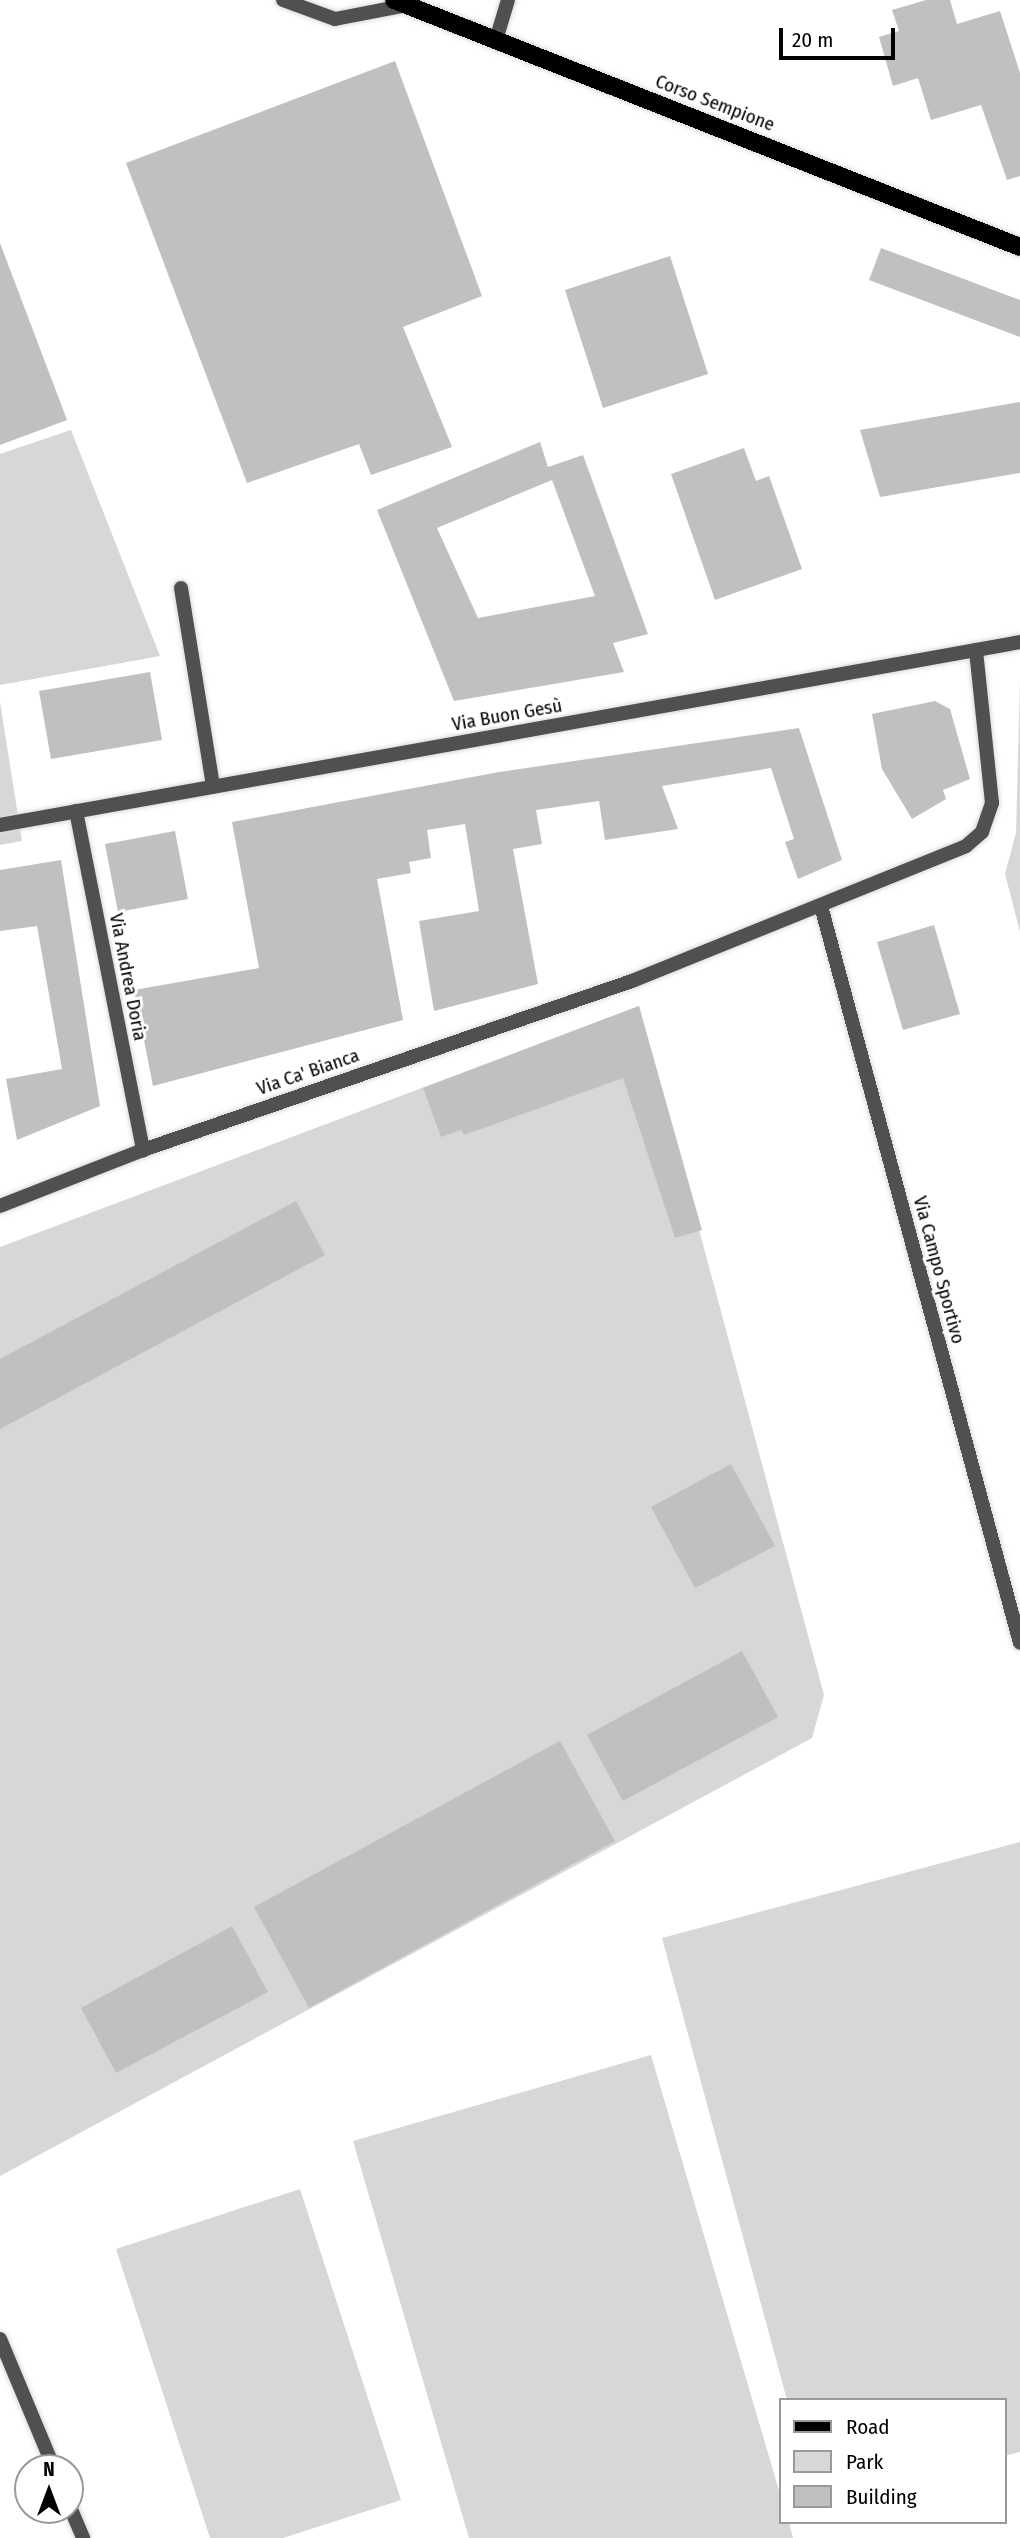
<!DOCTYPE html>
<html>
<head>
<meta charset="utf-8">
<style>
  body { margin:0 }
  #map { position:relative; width:1020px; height:2538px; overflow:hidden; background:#fff; font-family:"Fira Sans Condensed",sans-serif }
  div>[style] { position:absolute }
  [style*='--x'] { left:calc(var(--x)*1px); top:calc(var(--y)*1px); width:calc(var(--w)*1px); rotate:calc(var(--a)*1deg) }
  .green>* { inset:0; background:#d7d7d7 }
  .building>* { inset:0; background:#c0c0c0 }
  .roads { filter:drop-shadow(0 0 2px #dbdbdb) drop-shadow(0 0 2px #dbdbdb) }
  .service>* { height:14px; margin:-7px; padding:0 7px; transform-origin:7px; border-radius:7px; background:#505050 }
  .minor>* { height:14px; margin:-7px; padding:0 7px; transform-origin:7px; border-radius:7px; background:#505050 }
  .tertiary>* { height:14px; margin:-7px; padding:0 7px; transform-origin:7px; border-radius:7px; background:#505050 }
  .primary>* { height:18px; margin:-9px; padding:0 9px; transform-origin:9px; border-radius:9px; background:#000 }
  span { translate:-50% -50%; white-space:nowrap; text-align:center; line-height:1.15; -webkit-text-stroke:6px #fff; paint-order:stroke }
  .street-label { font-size:19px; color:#000 }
  .legend { position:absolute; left:779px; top:2398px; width:228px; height:126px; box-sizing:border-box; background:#fff; border:2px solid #999; margin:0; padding:9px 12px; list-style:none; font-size:21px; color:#000 }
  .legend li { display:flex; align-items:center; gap:14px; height:35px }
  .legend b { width:35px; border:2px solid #999 }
  .north { position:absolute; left:14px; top:2454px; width:70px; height:70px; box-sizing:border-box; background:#fff; border:2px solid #999; border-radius:50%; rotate:0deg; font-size:19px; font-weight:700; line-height:28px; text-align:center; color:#000 }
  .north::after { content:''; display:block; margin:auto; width:24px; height:32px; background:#000; clip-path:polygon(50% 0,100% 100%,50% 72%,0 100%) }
  .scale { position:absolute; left:779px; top:28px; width:116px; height:32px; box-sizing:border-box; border:4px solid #000; border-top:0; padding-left:9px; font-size:21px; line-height:24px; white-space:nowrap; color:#000; -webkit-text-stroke:5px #fff; paint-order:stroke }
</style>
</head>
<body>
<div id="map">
  <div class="green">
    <i style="clip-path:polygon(71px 430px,160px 656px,0 685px,0 454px)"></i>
    <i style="clip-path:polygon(1020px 680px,1020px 932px,1005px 874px,1016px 833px)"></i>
    <i style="clip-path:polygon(0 702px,22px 841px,0 845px)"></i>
    <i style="clip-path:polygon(639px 1006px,824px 1695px,812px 1738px,0 2176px,0 1247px)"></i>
    <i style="clip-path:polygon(1020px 1842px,1020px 2452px,1004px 2456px,1004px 2400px,787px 2400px,662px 1938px)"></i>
    <i style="clip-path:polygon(651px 2055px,780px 2494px,780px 2522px,789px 2522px,793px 2538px,469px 2538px,353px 2141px)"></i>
    <i style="clip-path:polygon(300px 2189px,401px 2500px,283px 2538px,210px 2538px,116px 2249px)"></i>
  </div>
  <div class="building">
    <i style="clip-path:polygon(926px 0,950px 0,957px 24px,1000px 11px,1020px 73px,1020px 176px,1007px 180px,981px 105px,931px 120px,918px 78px,893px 86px,879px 37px,899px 31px,892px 10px)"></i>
    <i style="clip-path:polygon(395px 61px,482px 296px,403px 327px,452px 447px,371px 475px,359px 444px,247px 483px,126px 163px)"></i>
    <i style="clip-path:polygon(0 243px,67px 420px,0 445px)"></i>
    <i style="clip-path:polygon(881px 248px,1020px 300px,1020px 337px,869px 280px)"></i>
    <i style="clip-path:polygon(670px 256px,708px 374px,603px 408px,565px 290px)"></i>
    <i style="clip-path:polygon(1020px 402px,1020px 473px,880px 497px,860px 430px)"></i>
    <i style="clip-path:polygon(evenodd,540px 442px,548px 467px,583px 455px,648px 634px,613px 643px,624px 672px,454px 701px,377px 510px,540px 442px,552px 480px,595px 596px,478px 618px,437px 528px,552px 480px)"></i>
    <i style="clip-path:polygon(744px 448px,756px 481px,769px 476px,802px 569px,715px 600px,671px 474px)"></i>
    <i style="clip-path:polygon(150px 672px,162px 740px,51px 759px,39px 691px)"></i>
    <i style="clip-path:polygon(935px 701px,950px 709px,970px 779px,943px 790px,946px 799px,912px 819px,882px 769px,872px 714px)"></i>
    <i style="clip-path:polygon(799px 728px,842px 860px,798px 879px,785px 842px,794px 839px,771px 768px,662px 786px,678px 829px,605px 840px,599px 801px,536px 810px,542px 844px,513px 849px,538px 984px,434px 1011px,419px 921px,479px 911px,465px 824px,427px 830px,431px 858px,409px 862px,411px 873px,377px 879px,403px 1020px,153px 1086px,134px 990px,259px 968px,232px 822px,499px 772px)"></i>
    <i style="clip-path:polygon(175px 831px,188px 899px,118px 912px,105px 844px)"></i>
    <i style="clip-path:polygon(61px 860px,100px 1106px,17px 1140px,6px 1079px,62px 1069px,37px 926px,0 931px,0 870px)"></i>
    <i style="clip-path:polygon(934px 925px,960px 1014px,903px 1030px,877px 942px)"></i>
    <i style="clip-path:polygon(639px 1006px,702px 1230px,675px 1238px,623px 1078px,464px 1135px,461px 1130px,441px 1137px,423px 1088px)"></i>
    <i style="clip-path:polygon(296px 1201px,325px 1255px,0 1429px,0 1359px)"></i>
    <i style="clip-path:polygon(731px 1464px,775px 1546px,695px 1588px,651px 1507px)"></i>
    <i style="clip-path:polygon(742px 1651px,778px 1717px,623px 1801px,587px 1735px)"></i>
    <i style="clip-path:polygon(560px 1741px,615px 1841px,309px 2008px,254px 1907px)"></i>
    <i style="clip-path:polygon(232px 1926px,268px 1992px,116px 2073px,81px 2008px)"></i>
  </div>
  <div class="roads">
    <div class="service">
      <i style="--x:283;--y:0;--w:55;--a:20.1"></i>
      <i style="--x:335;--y:19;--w:73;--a:-11"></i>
      <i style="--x:181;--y:588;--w:201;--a:80.8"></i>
    </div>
    <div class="minor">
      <i style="--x:496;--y:40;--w:42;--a:-73.3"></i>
      <i style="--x:76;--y:811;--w:346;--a:78.8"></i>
      <i style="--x:821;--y:906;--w:763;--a:74.89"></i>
      <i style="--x:0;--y:1206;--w:154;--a:-21.4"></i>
      <i style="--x:143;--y:1150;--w:517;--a:-19.07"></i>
      <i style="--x:632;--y:981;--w:360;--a:-22"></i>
      <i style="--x:966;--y:846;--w:21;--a:-41"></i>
      <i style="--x:982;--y:832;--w:31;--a:-71"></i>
      <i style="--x:992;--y:803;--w:154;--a:-96"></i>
      <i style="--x:0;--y:2339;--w:140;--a:67.3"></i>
      <i style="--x:70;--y:2507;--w:34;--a:67"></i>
    </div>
    <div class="tertiary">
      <i style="--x:0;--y:825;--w:1036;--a:-10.17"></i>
    </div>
    <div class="primary">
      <i style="--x:394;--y:0;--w:673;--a:21.53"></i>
    </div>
  </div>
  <div class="street-label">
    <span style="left:715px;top:103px;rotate:21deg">Corso Sempione</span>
    <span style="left:507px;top:715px;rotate:-10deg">Via Buon Gesù</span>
    <span style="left:128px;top:977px;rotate:79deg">Via Andrea Doria</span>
    <span style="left:308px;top:1072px;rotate:-19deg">Via Ca' Bianca</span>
    <span style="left:939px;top:1270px;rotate:75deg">Via Campo Sportivo</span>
  </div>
  <ul class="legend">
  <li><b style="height:9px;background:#000"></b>Road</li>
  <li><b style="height:19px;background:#d7d7d7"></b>Park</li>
  <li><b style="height:19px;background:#c0c0c0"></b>Building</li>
  </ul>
  <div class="north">N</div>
  <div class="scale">20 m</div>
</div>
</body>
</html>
